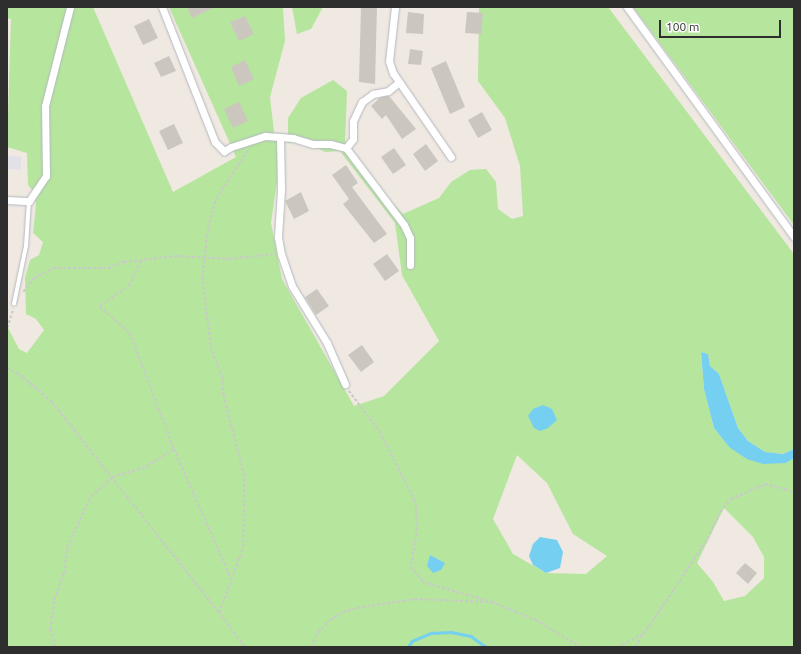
<!DOCTYPE html>
<html>
<head>
<meta charset="utf-8">
<style>
  body { margin:0 }
  #map { position:relative; width:801px; height:654px; overflow:hidden; background:#efe9e1; font-family:Ubuntu,sans-serif }
  div>[style] { position:absolute }
  [style*='--x'] { left:calc(var(--x)*1px); top:calc(var(--y)*1px); width:calc(var(--w)*1px); rotate:calc(var(--a)*1deg) }
  .industrial>* { inset:0; background:#e3e1e8 }
  .green>* { inset:0; background:#b6e59e }
  .water>* { inset:0; background:#75cff0 }
  .stream>* { height:2.5px; margin:-1.25px; padding:0 1.25px; transform-origin:1.25px; border-radius:1.25px; background:#75cff0 }
  .building>* { inset:0; background:#cbc7bf }
  .path>* { height:1.5px; margin-top:-0.75px; transform-origin:0; background:repeating-linear-gradient(90deg,#c9c9c9 0 3px,transparent 0 5px) }
  .roads { filter:drop-shadow(0 0 1px #b4b7c1) drop-shadow(0 0 1px #b4b7c1) }
  .lane>* { height:3.5px; margin:-1.75px; padding:0 1.75px; transform-origin:1.75px; border-radius:1.75px; background:#fff }
  .street>* { height:7px; margin:-3.5px; padding:0 3.5px; transform-origin:3.5px; border-radius:3.5px; background:#fff }
  span { translate:-50% -50%; white-space:nowrap; text-align:center; line-height:1.15; -webkit-text-stroke:3px #fff; paint-order:stroke }
  .frame { position:absolute; inset:0; border:8px solid #2e2e2e; pointer-events:none }
  .scale { position:absolute; left:659px; top:20px; width:122px; height:18px; box-sizing:border-box; border:2px solid #2e2e2e; border-top:0; padding-left:5px; font-size:12px; line-height:14px; white-space:nowrap; color:#2e2e2e; -webkit-text-stroke:3px #fff; paint-order:stroke }
</style>
</head>
<body>
<div id="map">
  <div class="industrial">
    <i style="clip-path:polygon(7px 155px,21px 157px,21px 170px,7px 169px)"></i>
  </div>
  <div class="green">
    <i style="clip-path:polygon(evenodd,7px 7px,93px 7px,173px 192px,236px 157px,169px 7px,283px 7px,285px 41px,270px 97px,274px 132px,282px 146px,271px 223px,282px 279px,354px 406px,384px 396px,439px 341px,402px 275px,395px 223px,340px 151px,325px 152px,304px 141px,288px 143px,288px 118px,301px 98px,333px 80px,347px 91px,345px 144px,370px 180px,403px 214px,439px 198px,451px 182px,470px 170px,486px 169px,496px 182px,498px 209px,512px 219px,523px 216px,520px 166px,505px 118px,478px 81px,479px 7px,608px 7px,794px 254px,794px 449px,783px 454px,765px 452px,748px 441px,738px 428px,719px 374px,710px 366px,708px 354px,701px 352px,704px 389px,714px 428px,729px 447px,786px 463px,794px 458px,794px 647px,7px 647px,7px 326px,19px 349px,27px 353px,44px 330px,36px 319px,26px 314px,25px 278px,30px 260px,39px 255px,43px 242px,33px 233px,36px 204px,33px 191px,28px 185px,27px 153px,7px 147px,11px 19px,7px 18px,7px 7px,517px 455px,547px 483px,573px 534px,607px 556px,586px 574px,546px 573px,513px 554px,493px 519px,517px 455px,7px 7px,724px 508px,753px 537px,764px 557px,764px 578px,745px 596px,724px 601px,713px 582px,697px 563px,724px 508px)"></i>
    <i style="clip-path:polygon(292px 7px,323px 7px,311px 29px,297px 34px)"></i>
    <i style="clip-path:polygon(633px 7px,794px 7px,794px 225px)"></i>
  </div>
  <div class="water">
    <i style="clip-path:polygon(701px 352px,708px 354px,710px 366px,719px 374px,738px 428px,748px 441px,765px 452px,783px 454px,794px 449px,794px 458px,786px 463px,763px 464px,747px 459px,729px 447px,714px 428px,704px 389px)"></i>
    <i style="clip-path:polygon(543px 405px,552px 409px,557px 420px,548px 428px,540px 431px,534px 428px,528px 416px,533px 409px)"></i>
    <i style="clip-path:polygon(540px 537px,557px 540px,563px 552px,560px 568px,546px 573px,533px 565px,529px 556px,533px 544px)"></i>
    <i style="clip-path:polygon(430px 555px,445px 563px,441px 570px,433px 573px,427px 566px)"></i>
  </div>
  <div class="stream">
    <i style="--x:408;--y:647;--w:7;--a:-56"></i>
    <i style="--x:412;--y:641;--w:21;--a:-23"></i>
    <i style="--x:431;--y:633;--w:20;--a:-3"></i>
    <i style="--x:451;--y:632;--w:20;--a:11"></i>
    <i style="--x:471;--y:636;--w:19;--a:36"></i>
  </div>
  <div class="building">
    <i style="clip-path:polygon(187px 7px,215px 7px,192px 18px)"></i>
    <i style="clip-path:polygon(361px 7px,377px 7px,375px 84px,359px 82px)"></i>
    <i style="clip-path:polygon(408px 12px,424px 14px,423px 34px,406px 33px)"></i>
    <i style="clip-path:polygon(467px 12px,483px 13px,481px 34px,465px 33px)"></i>
    <i style="clip-path:polygon(245px 16px,254px 34px,239px 41px,230px 22px)"></i>
    <i style="clip-path:polygon(149px 19px,158px 38px,143px 45px,134px 26px)"></i>
    <i style="clip-path:polygon(410px 49px,423px 51px,421px 65px,408px 64px)"></i>
    <i style="clip-path:polygon(169px 56px,176px 71px,161px 77px,154px 63px)"></i>
    <i style="clip-path:polygon(245px 60px,254px 79px,239px 86px,231px 67px)"></i>
    <i style="clip-path:polygon(446px 61px,465px 107px,450px 114px,431px 68px)"></i>
    <i style="clip-path:polygon(389px 96px,416px 129px,402px 139px,386px 115px,382px 119px,371px 106px,381px 97px)"></i>
    <i style="clip-path:polygon(239px 102px,248px 121px,233px 128px,224px 109px)"></i>
    <i style="clip-path:polygon(482px 112px,492px 130px,478px 138px,468px 120px)"></i>
    <i style="clip-path:polygon(174px 124px,183px 143px,168px 150px,159px 131px)"></i>
    <i style="clip-path:polygon(426px 144px,438px 161px,425px 171px,413px 154px)"></i>
    <i style="clip-path:polygon(394px 148px,406px 165px,393px 174px,381px 157px)"></i>
    <i style="clip-path:polygon(346px 165px,358px 183px,352px 187px,387px 234px,374px 243px,343px 204px,349px 199px,332px 175px)"></i>
    <i style="clip-path:polygon(301px 192px,309px 211px,294px 219px,285px 201px)"></i>
    <i style="clip-path:polygon(387px 254px,399px 271px,385px 281px,373px 264px)"></i>
    <i style="clip-path:polygon(317px 289px,329px 306px,316px 315px,305px 297px)"></i>
    <i style="clip-path:polygon(362px 345px,374px 362px,361px 372px,348px 355px)"></i>
    <i style="clip-path:polygon(745px 563px,757px 573px,748px 584px,736px 573px)"></i>
  </div>
  <div class="path">
    <i style="--x:141;--y:261;--w:26;--a:115"></i>
    <i style="--x:130;--y:285;--w:37;--a:144"></i>
    <i style="--x:100;--y:307;--w:40;--a:41"></i>
    <i style="--x:130;--y:333;--w:124;--a:69.2"></i>
    <i style="--x:174;--y:449;--w:139;--a:66.2"></i>
    <i style="--x:23;--y:292;--w:18;--a:-52"></i>
    <i style="--x:34;--y:278;--w:21;--a:-28"></i>
    <i style="--x:53;--y:268;--w:55;--a:0"></i>
    <i style="--x:108;--y:268;--w:17;--a:-21"></i>
    <i style="--x:124;--y:262;--w:53;--a:-6.5"></i>
    <i style="--x:177;--y:256;--w:53;--a:3.2"></i>
    <i style="--x:230;--y:259;--w:43;--a:-6.6"></i>
    <i style="--x:7;--y:328;--w:20;--a:-72"></i>
    <i style="--x:7;--y:368;--w:18;--a:29"></i>
    <i style="--x:23;--y:377;--w:38;--a:41"></i>
    <i style="--x:52;--y:402;--w:269;--a:51.6"></i>
    <i style="--x:349;--y:391;--w:51;--a:52.9"></i>
    <i style="--x:380;--y:432;--w:80;--a:63.1"></i>
    <i style="--x:416;--y:503;--w:30;--a:88"></i>
    <i style="--x:417;--y:533;--w:35;--a:100"></i>
    <i style="--x:411;--y:567;--w:19;--a:51"></i>
    <i style="--x:423;--y:582;--w:72;--a:16.2"></i>
    <i style="--x:492;--y:602;--w:48;--a:22.2"></i>
    <i style="--x:536;--y:620;--w:52;--a:31.5"></i>
    <i style="--x:55;--y:647;--w:19;--a:-106"></i>
    <i style="--x:50;--y:629;--w:29;--a:-82"></i>
    <i style="--x:54;--y:600;--w:29;--a:-70"></i>
    <i style="--x:64;--y:573;--w:26;--a:-83"></i>
    <i style="--x:67;--y:547;--w:56;--a:-64.8"></i>
    <i style="--x:91;--y:496;--w:29;--a:-41"></i>
    <i style="--x:113;--y:477;--w:34;--a:-17"></i>
    <i style="--x:146;--y:467;--w:33;--a:-33"></i>
    <i style="--x:244;--y:647;--w:42;--a:-126.3"></i>
    <i style="--x:219;--y:613;--w:70;--a:-70"></i>
    <i style="--x:243;--y:547;--w:71;--a:-89.2"></i>
    <i style="--x:244;--y:476;--w:84;--a:-104.5"></i>
    <i style="--x:223;--y:395;--w:17;--a:-93"></i>
    <i style="--x:222;--y:378;--w:30;--a:-111"></i>
    <i style="--x:211;--y:350;--w:73;--a:-97.1"></i>
    <i style="--x:202;--y:278;--w:50;--a:-83.2"></i>
    <i style="--x:208;--y:228;--w:30;--a:-75"></i>
    <i style="--x:216;--y:199;--w:59;--a:-56.9"></i>
    <i style="--x:311;--y:647;--w:17;--a:-65"></i>
    <i style="--x:318;--y:632;--w:17;--a:-45"></i>
    <i style="--x:330;--y:620;--w:15;--a:-32"></i>
    <i style="--x:343;--y:612;--w:20;--a:-15"></i>
    <i style="--x:362;--y:607;--w:54;--a:-8.6"></i>
    <i style="--x:415;--y:599;--w:75;--a:2.3"></i>
    <i style="--x:618;--y:647;--w:27;--a:-28"></i>
    <i style="--x:635;--y:647;--w:125;--a:-56.1"></i>
    <i style="--x:705;--y:543;--w:34;--a:-64"></i>
    <i style="--x:720;--y:512;--w:17;--a:-50"></i>
    <i style="--x:731;--y:499;--w:37;--a:-24"></i>
    <i style="--x:765;--y:484;--w:30;--a:15"></i>
  </div>
  <div class="roads">
    <div class="lane">
      <i style="--x:14;--y:304;--w:59;--a:-78.3"></i>
      <i style="--x:26;--y:246;--w:45;--a:-86.2"></i>
    </div>
    <div class="street">
      <i style="--x:162;--y:7;--w:145;--a:68.6"></i>
      <i style="--x:215;--y:142;--w:13;--a:45"></i>
      <i style="--x:224;--y:151;--w:8;--a:-30"></i>
      <i style="--x:231;--y:147;--w:36;--a:-18"></i>
      <i style="--x:265;--y:136;--w:28;--a:4"></i>
      <i style="--x:293;--y:138;--w:21;--a:17"></i>
      <i style="--x:313;--y:144;--w:17;--a:0"></i>
      <i style="--x:330;--y:144;--w:16;--a:14"></i>
      <i style="--x:346;--y:148;--w:96;--a:53"></i>
      <i style="--x:404;--y:225;--w:14;--a:65"></i>
      <i style="--x:410;--y:238;--w:27;--a:90"></i>
      <i style="--x:395;--y:7;--w:54;--a:96.3"></i>
      <i style="--x:389;--y:61;--w:13;--a:72"></i>
      <i style="--x:393;--y:73;--w:102;--a:55.4"></i>
      <i style="--x:627;--y:7;--w:284;--a:54"></i>
      <i style="--x:280;--y:137;--w:53;--a:88.9"></i>
      <i style="--x:281;--y:190;--w:47;--a:93.7"></i>
      <i style="--x:278;--y:237;--w:17;--a:80"></i>
      <i style="--x:281;--y:254;--w:34;--a:71"></i>
      <i style="--x:292;--y:286;--w:67;--a:58.4"></i>
      <i style="--x:327;--y:343;--w:45;--a:66.3"></i>
      <i style="--x:346;--y:148;--w:11;--a:-52"></i>
      <i style="--x:353;--y:139;--w:18;--a:-90"></i>
      <i style="--x:353;--y:121;--w:21;--a:-65"></i>
      <i style="--x:362;--y:102;--w:14;--a:-36"></i>
      <i style="--x:373;--y:94;--w:15;--a:-11"></i>
      <i style="--x:388;--y:91;--w:14;--a:-39"></i>
      <i style="--x:7;--y:200;--w:22;--a:3"></i>
      <i style="--x:29;--y:201;--w:30;--a:-56"></i>
      <i style="--x:46;--y:176;--w:70;--a:-90.8"></i>
      <i style="--x:45;--y:106;--w:102;--a:-75.8"></i>
    </div>
  </div>
  <div class="frame"></div>
  <div class="scale">100 m</div>
</div>
</body>
</html>
